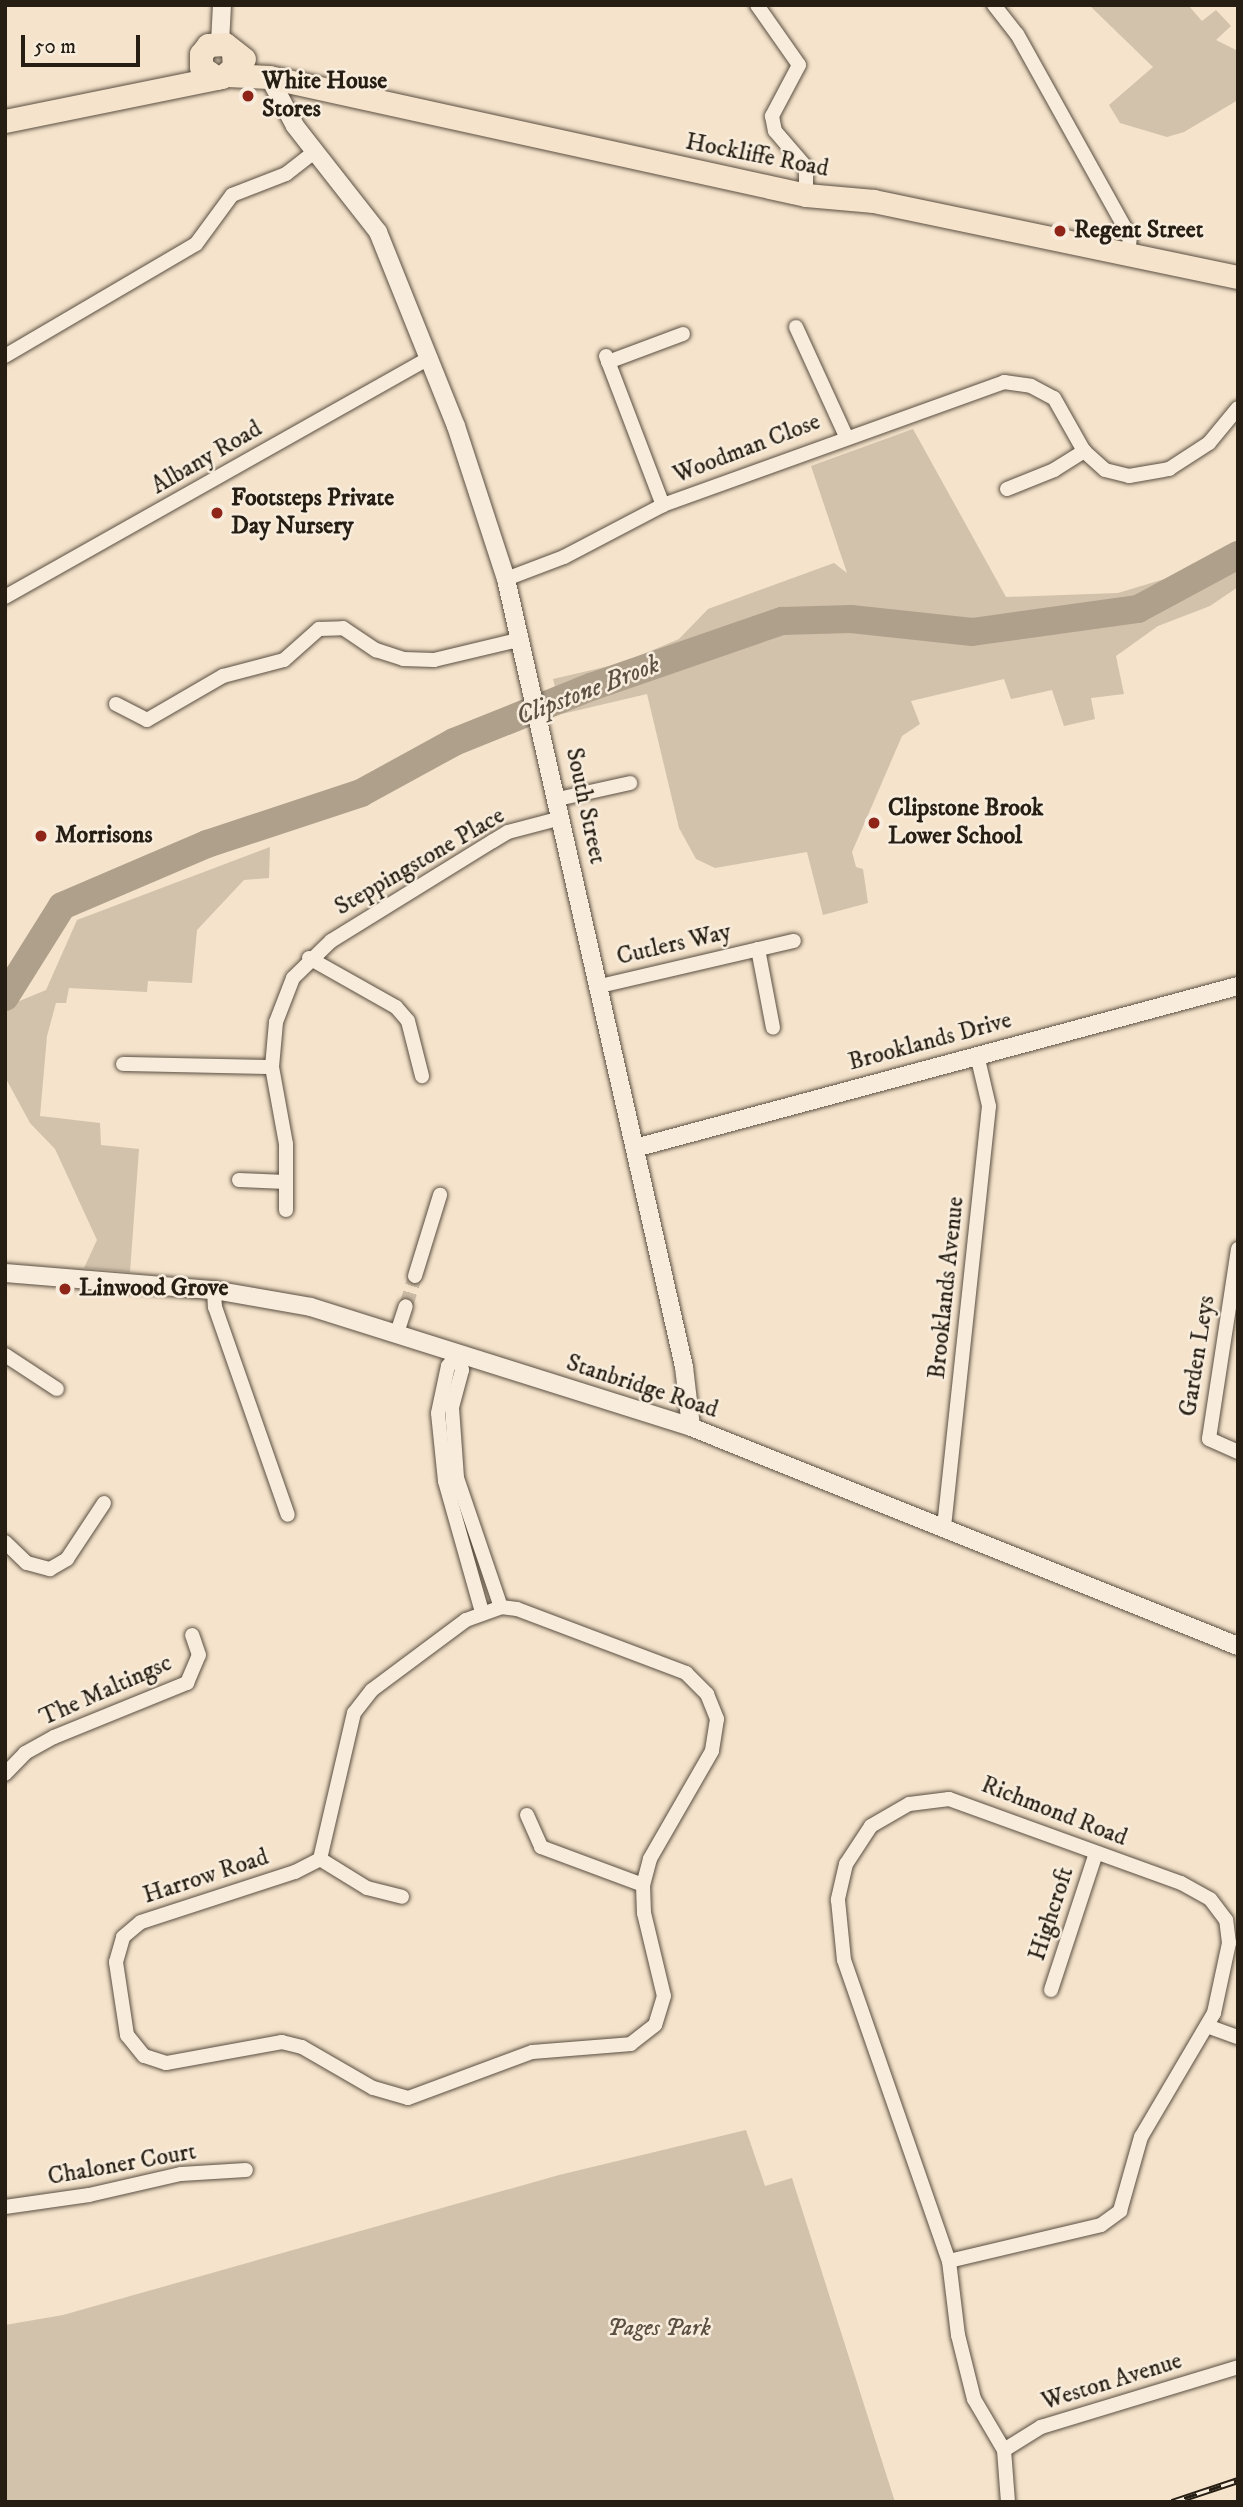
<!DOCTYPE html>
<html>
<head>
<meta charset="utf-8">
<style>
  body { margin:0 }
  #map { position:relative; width:1243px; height:2507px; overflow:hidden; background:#f5e3cb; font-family:"IM FELL DW Pica",serif }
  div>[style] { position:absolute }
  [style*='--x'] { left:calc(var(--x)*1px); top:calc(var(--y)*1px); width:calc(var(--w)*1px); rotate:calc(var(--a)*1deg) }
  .green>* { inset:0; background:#d2c2ac }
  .river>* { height:28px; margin:-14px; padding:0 14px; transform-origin:14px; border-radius:14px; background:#afa08c }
  .minor-tunnel>* { height:14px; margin-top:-7px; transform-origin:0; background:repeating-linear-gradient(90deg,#ccbca6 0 14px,transparent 0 21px) }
  .roads { filter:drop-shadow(0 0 2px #5a4f41) drop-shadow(0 0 2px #5a4f41) }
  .minor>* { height:14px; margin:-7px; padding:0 7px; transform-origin:7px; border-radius:7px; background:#f8eddd }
  .tertiary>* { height:18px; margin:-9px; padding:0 9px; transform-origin:9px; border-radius:9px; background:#f8eddd }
  .primary>* { height:23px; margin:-11.5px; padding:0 11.5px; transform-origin:11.5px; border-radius:11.5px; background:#f5e3cb }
  .rail>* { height:7px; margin-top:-3.5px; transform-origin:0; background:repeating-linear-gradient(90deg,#f8eddd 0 13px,#261e13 0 26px); box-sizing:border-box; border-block:2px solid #261e13 }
  .dots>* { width:19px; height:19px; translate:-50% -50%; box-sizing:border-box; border:4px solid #f8eddd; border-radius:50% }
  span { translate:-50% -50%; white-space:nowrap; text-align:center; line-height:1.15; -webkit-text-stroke:5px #f8eddd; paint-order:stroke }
  .poi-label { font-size:24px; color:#261e13; font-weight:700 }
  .left { translate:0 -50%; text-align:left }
  .street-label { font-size:24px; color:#261e13 }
  .park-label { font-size:24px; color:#5a4f41; font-style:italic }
  .water-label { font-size:26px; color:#5d5243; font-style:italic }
  .frame { position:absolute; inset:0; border:7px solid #261e13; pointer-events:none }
  .scale { position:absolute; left:21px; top:35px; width:119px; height:32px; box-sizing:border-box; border:4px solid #261e13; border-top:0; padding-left:9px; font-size:21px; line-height:24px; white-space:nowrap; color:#261e13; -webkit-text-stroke:5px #f8eddd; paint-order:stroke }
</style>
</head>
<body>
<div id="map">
  <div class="green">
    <i style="clip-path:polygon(1089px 5px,1188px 5px,1202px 21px,1216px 10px,1231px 26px,1216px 40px,1238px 51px,1238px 100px,1184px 132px,1167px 137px,1120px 123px,1109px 105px,1153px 67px)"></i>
    <i style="clip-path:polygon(913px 429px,1006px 597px,1118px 593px,1191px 571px,1238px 540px,1238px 587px,1210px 606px,1158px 626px,1116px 656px,1124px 694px,1091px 698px,1095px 719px,1064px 726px,1052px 690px,1011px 699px,1004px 679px,911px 701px,920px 724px,902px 736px,852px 852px,856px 867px,863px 869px,868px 903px,823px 915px,807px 852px,715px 868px,696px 859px,679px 828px,647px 694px,562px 714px,553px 679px,622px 663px,679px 639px,708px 609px,834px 563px,847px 573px,811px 466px)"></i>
    <i style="clip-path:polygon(270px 847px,269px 878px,244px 880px,197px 930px,192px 983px,148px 981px,147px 992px,69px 988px,66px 1003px,56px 1003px,47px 1036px,40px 1116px,100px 1123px,101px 1145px,139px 1149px,130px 1272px,84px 1268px,97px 1240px,55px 1149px,30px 1123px,5px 1077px,5px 1007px,46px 990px,77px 920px)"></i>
    <i style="clip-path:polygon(746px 2130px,765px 2186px,792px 2178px,895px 2502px,5px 2502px,5px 2325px,63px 2315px,559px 2175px)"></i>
  </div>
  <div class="river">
    <i style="--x:5;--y:997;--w:107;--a:-57.9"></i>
    <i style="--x:62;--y:906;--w:158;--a:-23.2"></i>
    <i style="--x:207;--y:844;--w:162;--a:-18.3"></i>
    <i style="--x:361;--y:793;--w:106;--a:-28.7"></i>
    <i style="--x:454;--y:742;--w:148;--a:-21.9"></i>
    <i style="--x:591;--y:687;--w:202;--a:-19.1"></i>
    <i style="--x:782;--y:621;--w:69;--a:-1.7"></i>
    <i style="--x:851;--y:619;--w:122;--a:6.1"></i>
    <i style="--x:972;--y:632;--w:168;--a:-7.9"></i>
    <i style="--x:1138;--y:609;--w:114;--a:-28.4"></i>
  </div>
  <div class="minor-tunnel">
    <i style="--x:406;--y:1306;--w:31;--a:-73"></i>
  </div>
  <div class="roads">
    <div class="minor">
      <i style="--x:757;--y:5;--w:73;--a:55"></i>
      <i style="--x:799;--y:65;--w:58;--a:117.9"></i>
      <i style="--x:772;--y:116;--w:15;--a:79"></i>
      <i style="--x:775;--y:131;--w:48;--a:49.3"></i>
      <i style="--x:806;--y:167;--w:28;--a:90"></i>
      <i style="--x:994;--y:5;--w:37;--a:52"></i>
      <i style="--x:1017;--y:34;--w:232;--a:60.9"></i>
      <i style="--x:1130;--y:237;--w:17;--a:97"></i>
      <i style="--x:796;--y:327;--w:120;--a:65.4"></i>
      <i style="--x:5;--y:356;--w:221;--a:-30.4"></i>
      <i style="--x:196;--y:244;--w:61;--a:-53.7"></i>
      <i style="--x:232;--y:195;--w:58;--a:-21.3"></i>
      <i style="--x:286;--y:174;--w:37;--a:-38"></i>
      <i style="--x:606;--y:356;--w:160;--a:69.1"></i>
      <i style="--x:608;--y:362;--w:80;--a:-20.5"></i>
      <i style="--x:1007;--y:489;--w:51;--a:-22"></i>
      <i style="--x:1054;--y:470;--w:36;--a:-32"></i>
      <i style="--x:506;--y:579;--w:62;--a:-20.8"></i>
      <i style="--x:564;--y:557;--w:112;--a:-27.7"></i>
      <i style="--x:663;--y:505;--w:363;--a:-19.8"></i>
      <i style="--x:1004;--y:382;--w:27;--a:8"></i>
      <i style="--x:1031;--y:386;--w:26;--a:28"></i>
      <i style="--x:1054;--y:398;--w:61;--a:60.5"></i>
      <i style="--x:1084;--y:451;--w:28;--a:42"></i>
      <i style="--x:1105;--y:470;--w:25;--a:14"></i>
      <i style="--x:1129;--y:476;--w:41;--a:-9.9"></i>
      <i style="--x:1169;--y:469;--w:48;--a:-33"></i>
      <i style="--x:1209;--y:443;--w:45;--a:-50.4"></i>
      <i style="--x:5;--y:597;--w:488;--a:-29.4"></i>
      <i style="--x:116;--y:704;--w:35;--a:27"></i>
      <i style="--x:147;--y:720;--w:88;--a:-30.1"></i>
      <i style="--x:223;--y:676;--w:63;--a:-14.7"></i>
      <i style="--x:284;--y:660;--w:47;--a:-41.5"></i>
      <i style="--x:319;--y:629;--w:24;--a:-2"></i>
      <i style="--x:343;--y:628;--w:40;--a:34"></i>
      <i style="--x:376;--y:650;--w:28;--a:18"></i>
      <i style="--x:403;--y:659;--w:31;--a:2"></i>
      <i style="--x:434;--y:660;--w:90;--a:-13.4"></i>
      <i style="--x:558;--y:799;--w:74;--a:-12.5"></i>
      <i style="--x:758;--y:949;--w:80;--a:79.2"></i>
      <i style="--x:309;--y:958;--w:100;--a:29.4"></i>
      <i style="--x:396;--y:1007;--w:18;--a:49"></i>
      <i style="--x:408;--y:1021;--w:57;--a:75.7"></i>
      <i style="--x:600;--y:986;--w:199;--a:-13.1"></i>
      <i style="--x:123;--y:1064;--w:149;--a:1.2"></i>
      <i style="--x:239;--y:1180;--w:47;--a:2.4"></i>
      <i style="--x:286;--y:1210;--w:66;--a:-90"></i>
      <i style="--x:286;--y:1144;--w:78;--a:-100.3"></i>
      <i style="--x:272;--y:1067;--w:45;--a:-84.9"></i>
      <i style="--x:276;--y:1022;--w:47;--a:-68.9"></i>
      <i style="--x:293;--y:978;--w:53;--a:-44.2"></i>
      <i style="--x:331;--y:941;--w:190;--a:-31.7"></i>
      <i style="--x:493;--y:841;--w:17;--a:-31"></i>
      <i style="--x:508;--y:832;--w:55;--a:-14.8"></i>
      <i style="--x:1238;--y:1249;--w:192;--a:98.7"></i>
      <i style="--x:1209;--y:1439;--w:32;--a:24"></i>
      <i style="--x:415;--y:1276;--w:85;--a:-72.8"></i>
      <i style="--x:214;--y:1290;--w:17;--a:87"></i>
      <i style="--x:215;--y:1307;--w:220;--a:70.7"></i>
      <i style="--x:397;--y:1333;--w:28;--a:-72"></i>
      <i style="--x:5;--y:1355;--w:62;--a:33.2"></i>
      <i style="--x:944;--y:1527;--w:423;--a:-83.9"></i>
      <i style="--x:989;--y:1106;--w:52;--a:-103.2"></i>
      <i style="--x:5;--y:1542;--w:30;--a:44"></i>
      <i style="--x:27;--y:1563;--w:24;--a:15"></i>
      <i style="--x:50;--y:1569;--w:20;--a:-30"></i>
      <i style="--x:67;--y:1559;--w:67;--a:-56.5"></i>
      <i style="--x:501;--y:1607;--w:16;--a:7"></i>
      <i style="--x:517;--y:1609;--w:181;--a:20.7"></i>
      <i style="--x:686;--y:1673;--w:30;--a:45"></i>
      <i style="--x:707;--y:1694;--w:27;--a:68"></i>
      <i style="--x:717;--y:1719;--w:32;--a:99"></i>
      <i style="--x:712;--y:1751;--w:125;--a:119.9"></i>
      <i style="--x:650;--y:1859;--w:27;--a:105"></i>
      <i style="--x:643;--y:1885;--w:28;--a:88"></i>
      <i style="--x:644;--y:1913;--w:85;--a:76.5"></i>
      <i style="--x:664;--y:1996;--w:30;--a:107"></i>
      <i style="--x:655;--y:2025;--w:31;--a:142"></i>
      <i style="--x:631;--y:2044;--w:99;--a:175.4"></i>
      <i style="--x:532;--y:2052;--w:132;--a:159.6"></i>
      <i style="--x:408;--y:2098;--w:36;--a:-164"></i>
      <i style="--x:373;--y:2088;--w:82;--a:-150"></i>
      <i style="--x:302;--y:2047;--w:21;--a:-166"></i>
      <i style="--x:282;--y:2042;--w:118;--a:169.7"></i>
      <i style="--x:166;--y:2063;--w:23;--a:-162"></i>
      <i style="--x:144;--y:2056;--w:27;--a:-129"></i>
      <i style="--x:127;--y:2035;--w:74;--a:-98.6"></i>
      <i style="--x:116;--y:1962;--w:26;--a:-74"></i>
      <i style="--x:123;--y:1937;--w:23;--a:-40"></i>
      <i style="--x:141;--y:1922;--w:162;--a:-18"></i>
      <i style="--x:295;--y:1872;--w:28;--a:-27"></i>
      <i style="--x:320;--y:1859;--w:150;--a:-76.9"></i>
      <i style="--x:354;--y:1713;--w:29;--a:-52"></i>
      <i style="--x:372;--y:1690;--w:117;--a:-36.7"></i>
      <i style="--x:466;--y:1620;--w:37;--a:-20"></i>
      <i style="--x:482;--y:1612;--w:136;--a:-105.8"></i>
      <i style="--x:445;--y:1481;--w:68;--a:-95.9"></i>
      <i style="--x:438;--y:1413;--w:48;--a:-78"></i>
      <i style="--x:448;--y:1366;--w:13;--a:-48"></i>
      <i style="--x:457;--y:1356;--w:15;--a:70"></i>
      <i style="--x:462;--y:1370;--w:39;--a:105"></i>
      <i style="--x:452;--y:1408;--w:70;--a:85.9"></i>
      <i style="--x:457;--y:1478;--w:136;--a:71.2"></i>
      <i style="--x:5;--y:1774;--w:29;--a:-46"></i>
      <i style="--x:25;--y:1753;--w:33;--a:-29"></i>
      <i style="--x:54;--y:1737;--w:144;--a:-22.1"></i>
      <i style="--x:187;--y:1683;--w:30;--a:-67"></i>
      <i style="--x:199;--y:1655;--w:21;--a:-109"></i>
      <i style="--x:527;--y:1815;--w:35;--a:66"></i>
      <i style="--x:541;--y:1847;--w:109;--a:20.4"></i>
      <i style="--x:320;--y:1859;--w:55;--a:31.7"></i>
      <i style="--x:367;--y:1888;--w:36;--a:14"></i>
      <i style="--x:1051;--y:1990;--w:144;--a:-71.8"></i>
      <i style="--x:1207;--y:2026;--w:33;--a:20"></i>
      <i style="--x:5;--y:2207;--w:85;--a:-8.1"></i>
      <i style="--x:89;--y:2195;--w:94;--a:-12.9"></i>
      <i style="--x:181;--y:2174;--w:65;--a:-3.5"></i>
      <i style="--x:949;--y:2261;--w:156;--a:-13.3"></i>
      <i style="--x:1101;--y:2225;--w:24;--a:-36"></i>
      <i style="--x:1120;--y:2211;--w:77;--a:-74.2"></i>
      <i style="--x:1141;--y:2137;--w:144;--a:-59.5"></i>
      <i style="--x:1214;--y:2013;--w:72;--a:-77.9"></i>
      <i style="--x:1229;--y:1943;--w:23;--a:-97"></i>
      <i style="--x:1226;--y:1920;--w:26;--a:-127"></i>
      <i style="--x:1210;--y:1899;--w:33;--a:-151"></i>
      <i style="--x:1181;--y:1883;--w:247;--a:-160.1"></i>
      <i style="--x:949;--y:1799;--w:40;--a:172.9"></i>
      <i style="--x:909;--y:1804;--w:44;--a:149.9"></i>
      <i style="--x:871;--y:1826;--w:45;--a:123.3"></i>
      <i style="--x:846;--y:1864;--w:37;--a:103"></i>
      <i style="--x:838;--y:1900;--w:60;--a:84.3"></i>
      <i style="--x:844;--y:1960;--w:319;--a:70.8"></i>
      <i style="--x:949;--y:2261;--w:75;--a:83.1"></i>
      <i style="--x:958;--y:2335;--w:66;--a:76"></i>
      <i style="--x:974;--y:2399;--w:59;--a:59.5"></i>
      <i style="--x:1004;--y:2450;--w:52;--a:85.6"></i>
      <i style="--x:1004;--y:2450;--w:44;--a:-31.9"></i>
      <i style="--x:1041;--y:2427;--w:206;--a:-16.9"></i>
    </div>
    <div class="tertiary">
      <i style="--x:220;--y:43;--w:38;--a:-87"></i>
      <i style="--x:269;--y:77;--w:55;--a:62"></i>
      <i style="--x:295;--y:126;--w:135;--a:51.9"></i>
      <i style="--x:378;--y:232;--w:209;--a:68.1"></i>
      <i style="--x:456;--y:426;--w:161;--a:71.9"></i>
      <i style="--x:506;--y:579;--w:808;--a:77.27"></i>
      <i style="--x:684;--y:1367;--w:60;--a:83.3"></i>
      <i style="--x:635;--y:1148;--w:624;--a:-15.04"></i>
      <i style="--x:5;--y:1273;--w:210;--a:4.7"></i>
      <i style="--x:214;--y:1290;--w:98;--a:9.9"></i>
      <i style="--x:311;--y:1307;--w:398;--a:17.5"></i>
      <i style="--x:691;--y:1427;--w:589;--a:21.82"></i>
    </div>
    <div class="primary">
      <i style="--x:227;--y:75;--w:42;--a:2.7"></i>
      <i style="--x:269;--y:77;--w:550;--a:12.39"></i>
      <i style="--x:806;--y:195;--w:68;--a:5"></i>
      <i style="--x:874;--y:201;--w:372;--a:11.8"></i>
      <i style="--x:217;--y:78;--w:19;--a:-145"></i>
      <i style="--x:201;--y:67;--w:13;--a:-90"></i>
      <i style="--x:201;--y:54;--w:11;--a:-52"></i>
      <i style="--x:208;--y:45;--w:17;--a:-3"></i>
      <i style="--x:225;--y:44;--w:24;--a:38"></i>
      <i style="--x:5;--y:121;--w:221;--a:-11.5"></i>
      <i style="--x:222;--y:77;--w:16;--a:-40"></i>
      <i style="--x:234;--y:67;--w:15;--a:-94"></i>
    </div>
  </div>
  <div class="rail">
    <i style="--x:1172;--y:2502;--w:70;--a:-18.4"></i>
  </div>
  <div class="dots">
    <i style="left:248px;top:96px;background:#8f2418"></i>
    <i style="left:1060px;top:231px;background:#8f2418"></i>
    <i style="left:217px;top:513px;background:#8f2418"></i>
    <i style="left:874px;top:823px;background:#8f2418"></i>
    <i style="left:41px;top:836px;background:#8f2418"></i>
    <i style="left:65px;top:1289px;background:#8f2418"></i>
  </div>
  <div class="poi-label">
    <span class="left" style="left:262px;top:96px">White House<br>Stores</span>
    <span class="left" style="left:1074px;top:231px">Regent Street</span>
    <span class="left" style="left:231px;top:513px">Footsteps Private<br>Day Nursery</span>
    <span class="left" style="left:888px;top:823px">Clipstone Brook<br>Lower School</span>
    <span class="left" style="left:55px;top:836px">Morrisons</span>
    <span class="left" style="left:79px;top:1289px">Linwood Grove</span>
  </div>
  <div class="street-label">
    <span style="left:757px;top:156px;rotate:11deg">Hockliffe Road</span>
    <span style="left:747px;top:449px;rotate:-21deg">Woodman Close</span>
    <span style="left:207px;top:458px;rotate:-30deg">Albany Road</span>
    <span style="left:585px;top:806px;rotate:78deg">South Street</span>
    <span style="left:420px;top:862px;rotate:-30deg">Steppingstone Place</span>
    <span style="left:674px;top:945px;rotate:-13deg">Cutlers Way</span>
    <span style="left:930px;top:1042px;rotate:-15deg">Brooklands Drive</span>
    <span style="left:947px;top:1288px;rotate:-84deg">Brooklands Avenue</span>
    <span style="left:1198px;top:1356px;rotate:-81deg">Garden Leys</span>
    <span style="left:642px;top:1387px;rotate:18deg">Stanbridge Road</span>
    <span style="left:106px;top:1691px;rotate:-24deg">The Maltingsc</span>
    <span style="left:1054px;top:1812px;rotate:21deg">Richmond Road</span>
    <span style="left:206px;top:1877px;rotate:-18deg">Harrow Road</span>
    <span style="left:1052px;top:1914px;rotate:-72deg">Highcroft</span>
    <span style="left:122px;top:2165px;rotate:-10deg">Chaloner Court</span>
    <span style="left:1112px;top:2382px;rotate:-17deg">Weston Avenue</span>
  </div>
  <div class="park-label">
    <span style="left:659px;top:2329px">Pages Park</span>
  </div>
  <div class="water-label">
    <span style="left:588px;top:691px;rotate:-21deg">Clipstone Brook</span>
  </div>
  <div class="frame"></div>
  <div class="scale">50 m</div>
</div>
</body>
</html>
